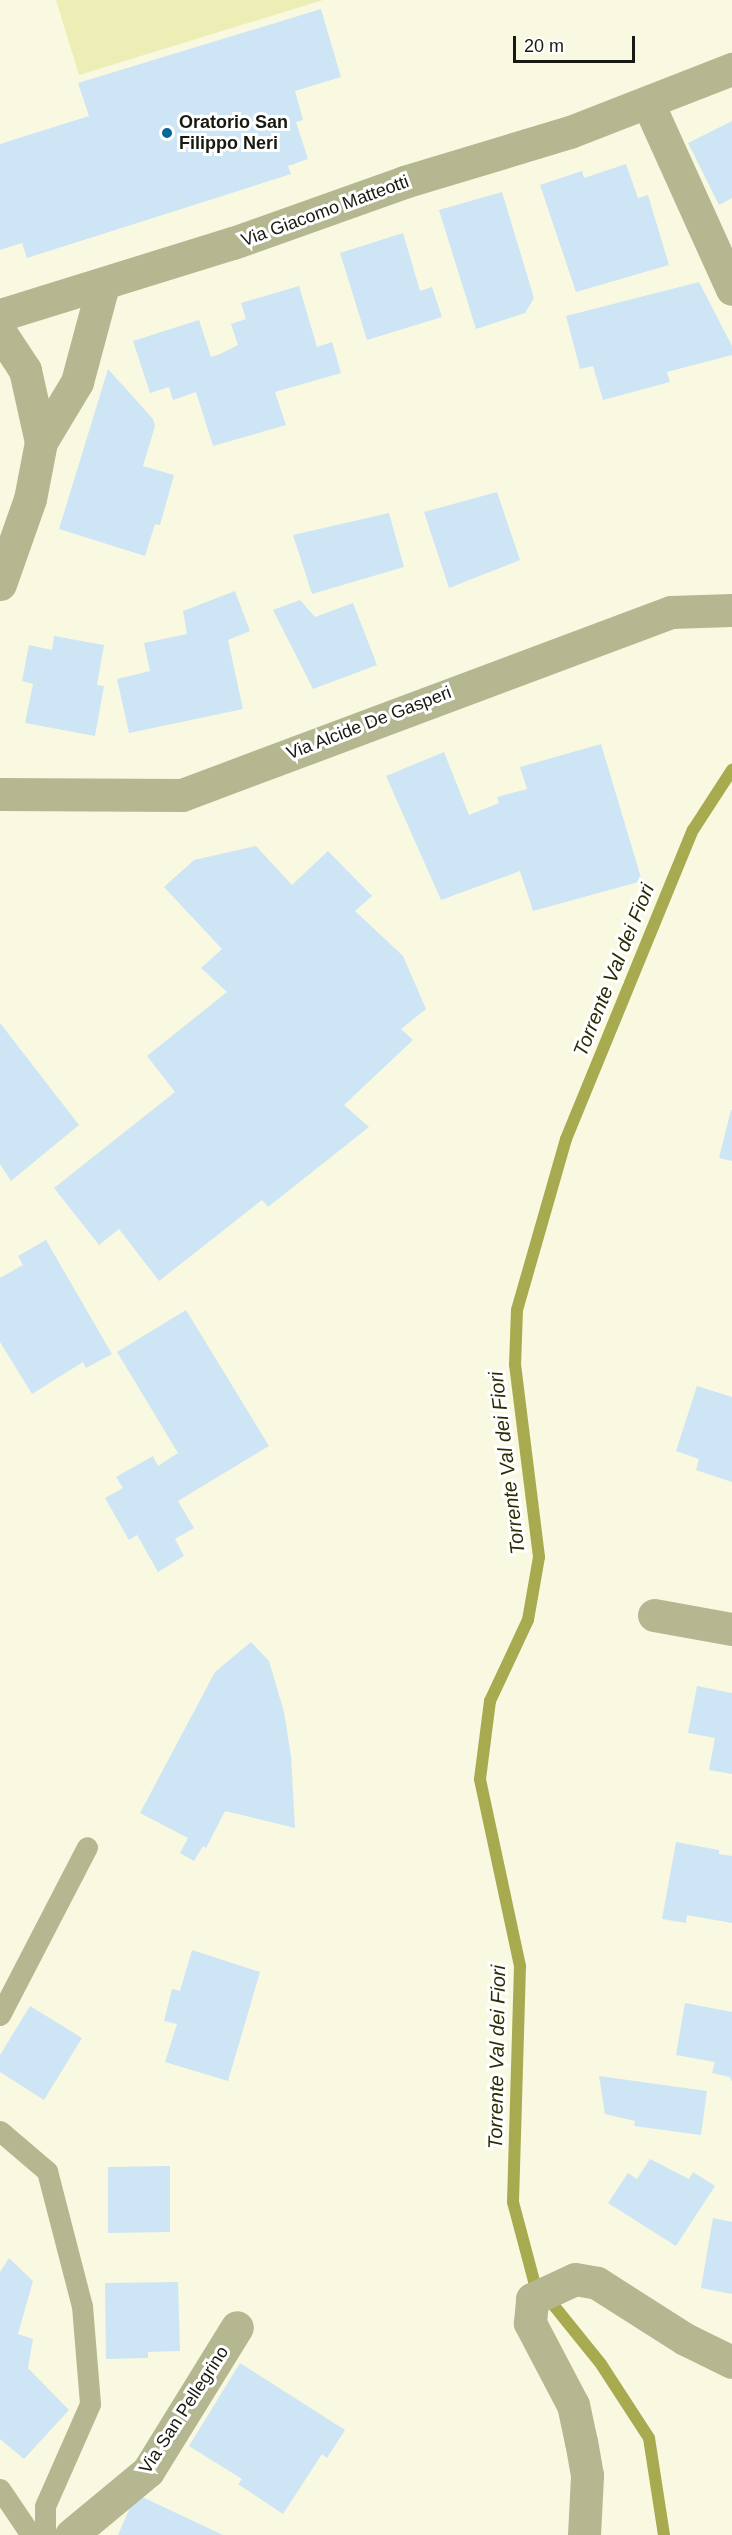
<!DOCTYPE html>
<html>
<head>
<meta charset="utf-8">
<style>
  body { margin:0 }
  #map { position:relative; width:732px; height:2535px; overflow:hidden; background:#f8f9e0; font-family:Arial,sans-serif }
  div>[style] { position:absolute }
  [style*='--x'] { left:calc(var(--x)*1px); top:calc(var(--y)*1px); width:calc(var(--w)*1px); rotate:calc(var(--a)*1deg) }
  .green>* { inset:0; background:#eceeb5 }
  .stream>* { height:12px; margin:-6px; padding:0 6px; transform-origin:6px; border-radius:6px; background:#a8aa50 }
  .building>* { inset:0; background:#cee5f5 }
  .service>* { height:21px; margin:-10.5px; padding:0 10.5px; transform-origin:10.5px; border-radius:10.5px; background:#b5b791 }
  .minor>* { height:33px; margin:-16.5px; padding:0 16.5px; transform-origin:16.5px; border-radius:16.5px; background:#b5b791 }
  .dots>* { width:16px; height:16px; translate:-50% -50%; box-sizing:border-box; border:3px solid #fff; border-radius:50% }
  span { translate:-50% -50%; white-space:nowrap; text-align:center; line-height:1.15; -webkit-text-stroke:6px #fff; paint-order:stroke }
  .poi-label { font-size:18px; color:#181910; font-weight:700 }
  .left { translate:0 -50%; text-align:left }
  .street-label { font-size:18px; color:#181910 }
  .water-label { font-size:20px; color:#2b2c04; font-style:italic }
  .scale { position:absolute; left:513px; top:36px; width:122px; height:27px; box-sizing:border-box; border:3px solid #181910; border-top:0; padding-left:8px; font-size:18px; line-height:21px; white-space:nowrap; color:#181910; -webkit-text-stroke:4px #fff; paint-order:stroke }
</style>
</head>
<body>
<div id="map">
  <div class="green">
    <i style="clip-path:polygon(56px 0,323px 0,79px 75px)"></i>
  </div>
  <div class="stream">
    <i style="--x:664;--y:2535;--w:98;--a:-98.8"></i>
    <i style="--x:649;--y:2438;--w:88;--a:-123"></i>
    <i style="--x:601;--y:2364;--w:107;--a:-128.9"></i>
    <i style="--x:534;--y:2281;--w:82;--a:-104.9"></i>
    <i style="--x:513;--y:2202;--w:236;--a:-88.3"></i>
    <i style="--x:520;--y:1966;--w:191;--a:-102.1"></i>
    <i style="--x:480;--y:1779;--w:79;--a:-82.7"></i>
    <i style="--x:490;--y:1701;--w:89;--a:-64.9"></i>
    <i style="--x:528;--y:1620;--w:64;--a:-80.1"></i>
    <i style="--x:539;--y:1557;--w:193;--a:-97.1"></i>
    <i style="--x:515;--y:1365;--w:55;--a:-87.9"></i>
    <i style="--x:517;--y:1310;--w:178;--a:-74"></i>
    <i style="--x:566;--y:1139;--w:334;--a:-67.7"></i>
    <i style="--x:693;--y:830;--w:72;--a:-57"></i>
  </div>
  <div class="building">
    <i style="clip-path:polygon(321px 9px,341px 77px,295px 91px,303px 120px,296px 122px,308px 159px,288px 166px,291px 174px,27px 258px,22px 243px,0 250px,0 144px,89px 116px,78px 83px)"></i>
    <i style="clip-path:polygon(732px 121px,732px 198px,719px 205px,688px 143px)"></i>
    <i style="clip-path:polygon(626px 164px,638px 198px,648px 195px,669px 265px,576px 292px,540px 185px,582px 171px,584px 178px)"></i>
    <i style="clip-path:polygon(502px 192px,534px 298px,525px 313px,476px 329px,439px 210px)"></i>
    <i style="clip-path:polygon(403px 233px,420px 291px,432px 287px,442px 317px,367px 340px,340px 253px)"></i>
    <i style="clip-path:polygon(699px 282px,732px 346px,732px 355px,667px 372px,670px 382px,603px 400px,593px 366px,580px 369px,566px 316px)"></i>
    <i style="clip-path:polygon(299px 286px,317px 347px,332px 342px,341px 373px,275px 392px,286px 425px,213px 446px,196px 392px,173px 400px,169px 387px,150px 393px,133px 341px,199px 320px,211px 357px,220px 354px,238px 345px,231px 324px,246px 319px,241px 303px)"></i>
    <i style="clip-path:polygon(108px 369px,153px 419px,155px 426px,143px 466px,174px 475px,160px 525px,155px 524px,145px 556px,59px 529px)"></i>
    <i style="clip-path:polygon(497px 492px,520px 560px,449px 588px,424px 512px)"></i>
    <i style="clip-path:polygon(389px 513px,404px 567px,312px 594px,293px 535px)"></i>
    <i style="clip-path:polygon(235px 591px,250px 631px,228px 640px,243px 709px,129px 733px,117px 679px,150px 671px,144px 643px,187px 634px,183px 611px)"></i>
    <i style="clip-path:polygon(300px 600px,315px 617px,353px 603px,377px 665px,313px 689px,273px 610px)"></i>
    <i style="clip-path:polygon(54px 636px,104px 645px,97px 685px,104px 686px,95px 736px,25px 723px,33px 684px,22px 681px,29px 645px,52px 650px)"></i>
    <i style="clip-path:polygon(601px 744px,642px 881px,533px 911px,520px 871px,441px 900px,386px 776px,444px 752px,469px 815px,499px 803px,497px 797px,527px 789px,520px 767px)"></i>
    <i style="clip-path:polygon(256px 846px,292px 885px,328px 851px,372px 896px,355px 911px,403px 956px,426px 1009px,401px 1029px,413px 1040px,344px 1105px,369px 1127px,268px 1207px,262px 1200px,159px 1281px,119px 1229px,99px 1245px,54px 1188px,175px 1092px,147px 1056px,227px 992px,201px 968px,222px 949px,164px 887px,194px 860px)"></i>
    <i style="clip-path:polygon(0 1023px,79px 1125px,11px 1181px,0 1164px)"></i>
    <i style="clip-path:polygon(731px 1110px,732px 1110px,732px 1161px,719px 1158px)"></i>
    <i style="clip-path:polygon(46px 1240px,112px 1354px,86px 1368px,83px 1362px,32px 1394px,0 1342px,0 1278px,23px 1265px,18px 1256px)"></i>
    <i style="clip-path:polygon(186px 1310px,269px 1446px,178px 1501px,194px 1528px,175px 1539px,184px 1556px,158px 1572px,137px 1535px,129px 1540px,105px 1498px,123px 1488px,116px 1477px,153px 1456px,158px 1466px,178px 1453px,117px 1352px)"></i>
    <i style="clip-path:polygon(697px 1386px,732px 1397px,732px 1482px,696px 1470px,699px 1459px,676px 1451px)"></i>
    <i style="clip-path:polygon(251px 1642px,269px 1661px,284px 1712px,291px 1756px,295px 1828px,225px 1811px,206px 1848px,203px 1846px,194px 1861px,180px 1853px,188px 1838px,140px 1813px,215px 1672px)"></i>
    <i style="clip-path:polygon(697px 1686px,732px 1693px,732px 1774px,709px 1770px,715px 1738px,688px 1733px)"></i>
    <i style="clip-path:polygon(676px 1842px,719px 1850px,719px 1854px,732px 1856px,732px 1923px,687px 1915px,686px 1923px,662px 1919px)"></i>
    <i style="clip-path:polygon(192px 1950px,260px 1972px,228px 2081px,165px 2062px,177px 2024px,164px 2021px,172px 1989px,180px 1991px)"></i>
    <i style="clip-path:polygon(685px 2003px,732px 2012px,732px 2082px,730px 2077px,712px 2073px,715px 2062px,676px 2055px)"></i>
    <i style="clip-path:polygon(30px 2006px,82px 2038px,44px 2100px,0 2072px,0 2055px)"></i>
    <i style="clip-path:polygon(599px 2076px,707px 2091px,701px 2135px,634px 2126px,635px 2121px,605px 2114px)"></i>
    <i style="clip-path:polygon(650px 2159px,689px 2179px,693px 2172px,715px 2186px,676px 2246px,608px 2203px,628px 2173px,637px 2179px)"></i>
    <i style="clip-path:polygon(170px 2166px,170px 2232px,108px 2233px,108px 2167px)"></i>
    <i style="clip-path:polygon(713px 2218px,732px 2222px,732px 2294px,701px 2288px)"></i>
    <i style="clip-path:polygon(9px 2258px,33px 2281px,18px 2334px,33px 2339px,28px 2368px,69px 2410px,24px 2459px,0 2439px,0 2272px)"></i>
    <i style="clip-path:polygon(178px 2282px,180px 2351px,148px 2352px,148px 2358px,106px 2359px,105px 2283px)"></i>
    <i style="clip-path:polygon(240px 2363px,345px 2430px,327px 2458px,322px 2454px,283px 2514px,238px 2484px,242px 2479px,189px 2446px)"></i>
    <i style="clip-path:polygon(136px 2494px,223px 2535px,118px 2535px)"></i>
  </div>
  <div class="service">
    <i style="--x:0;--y:2015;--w:189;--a:-62.6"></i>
    <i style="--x:0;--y:2131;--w:62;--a:40.4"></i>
    <i style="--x:47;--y:2171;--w:139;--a:75.5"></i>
    <i style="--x:82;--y:2306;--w:98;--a:85.3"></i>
    <i style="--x:90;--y:2404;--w:111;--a:113.8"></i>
    <i style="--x:45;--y:2506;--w:29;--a:90"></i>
    <i style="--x:0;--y:2489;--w:55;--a:56"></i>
  </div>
  <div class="minor">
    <i style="--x:648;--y:103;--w:204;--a:65.7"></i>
    <i style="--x:0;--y:315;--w:244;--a:-17.2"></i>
    <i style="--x:233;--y:243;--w:182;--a:-19.6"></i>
    <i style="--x:404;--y:182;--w:173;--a:-16.8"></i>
    <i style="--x:570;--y:132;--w:174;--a:-21.3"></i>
    <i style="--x:0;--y:332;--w:45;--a:56.7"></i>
    <i style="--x:25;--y:370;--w:74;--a:77.5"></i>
    <i style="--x:0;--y:584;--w:90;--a:-70.6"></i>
    <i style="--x:30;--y:499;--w:58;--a:-79.1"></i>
    <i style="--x:41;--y:442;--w:70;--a:-59"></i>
    <i style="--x:77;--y:382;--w:100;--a:-75"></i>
    <i style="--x:0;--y:794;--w:182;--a:0.3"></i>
    <i style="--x:182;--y:795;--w:522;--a:-20.52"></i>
    <i style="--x:671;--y:612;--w:61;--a:-1.9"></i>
    <i style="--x:654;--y:1615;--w:79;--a:10.2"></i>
    <i style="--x:71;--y:2535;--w:100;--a:-39.7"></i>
    <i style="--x:148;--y:2471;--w:169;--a:-58.3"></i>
    <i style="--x:584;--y:2535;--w:60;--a:-87.1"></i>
    <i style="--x:587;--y:2475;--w:34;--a:-100"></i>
    <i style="--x:581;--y:2442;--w:38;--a:-102"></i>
    <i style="--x:573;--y:2405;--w:93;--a:-117.7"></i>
    <i style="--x:530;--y:2323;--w:24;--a:-85"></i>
    <i style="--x:532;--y:2299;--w:47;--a:-24.9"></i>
    <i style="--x:575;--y:2279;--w:22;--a:10"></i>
    <i style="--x:597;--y:2283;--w:104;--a:32.5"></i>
    <i style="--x:685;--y:2339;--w:52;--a:26.1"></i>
  </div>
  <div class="dots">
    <i style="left:167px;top:133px;background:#046897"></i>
  </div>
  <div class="poi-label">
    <span class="left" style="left:179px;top:133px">Oratorio San<br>Filippo Neri</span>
  </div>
  <div class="street-label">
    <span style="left:325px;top:211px;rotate:-20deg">Via Giacomo Matteotti</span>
    <span style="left:369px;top:723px;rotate:-21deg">Via Alcide De Gasperi</span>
    <span style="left:184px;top:2410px;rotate:-57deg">Via San Pellegrino</span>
  </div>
  <div class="water-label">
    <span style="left:614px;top:970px;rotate:-68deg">Torrente Val dei Fiori</span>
    <span style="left:507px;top:1463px;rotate:-97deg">Torrente Val dei Fiori</span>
    <span style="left:497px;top:2057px;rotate:-89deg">Torrente Val dei Fiori</span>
  </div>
  <div class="scale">20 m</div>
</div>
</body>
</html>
